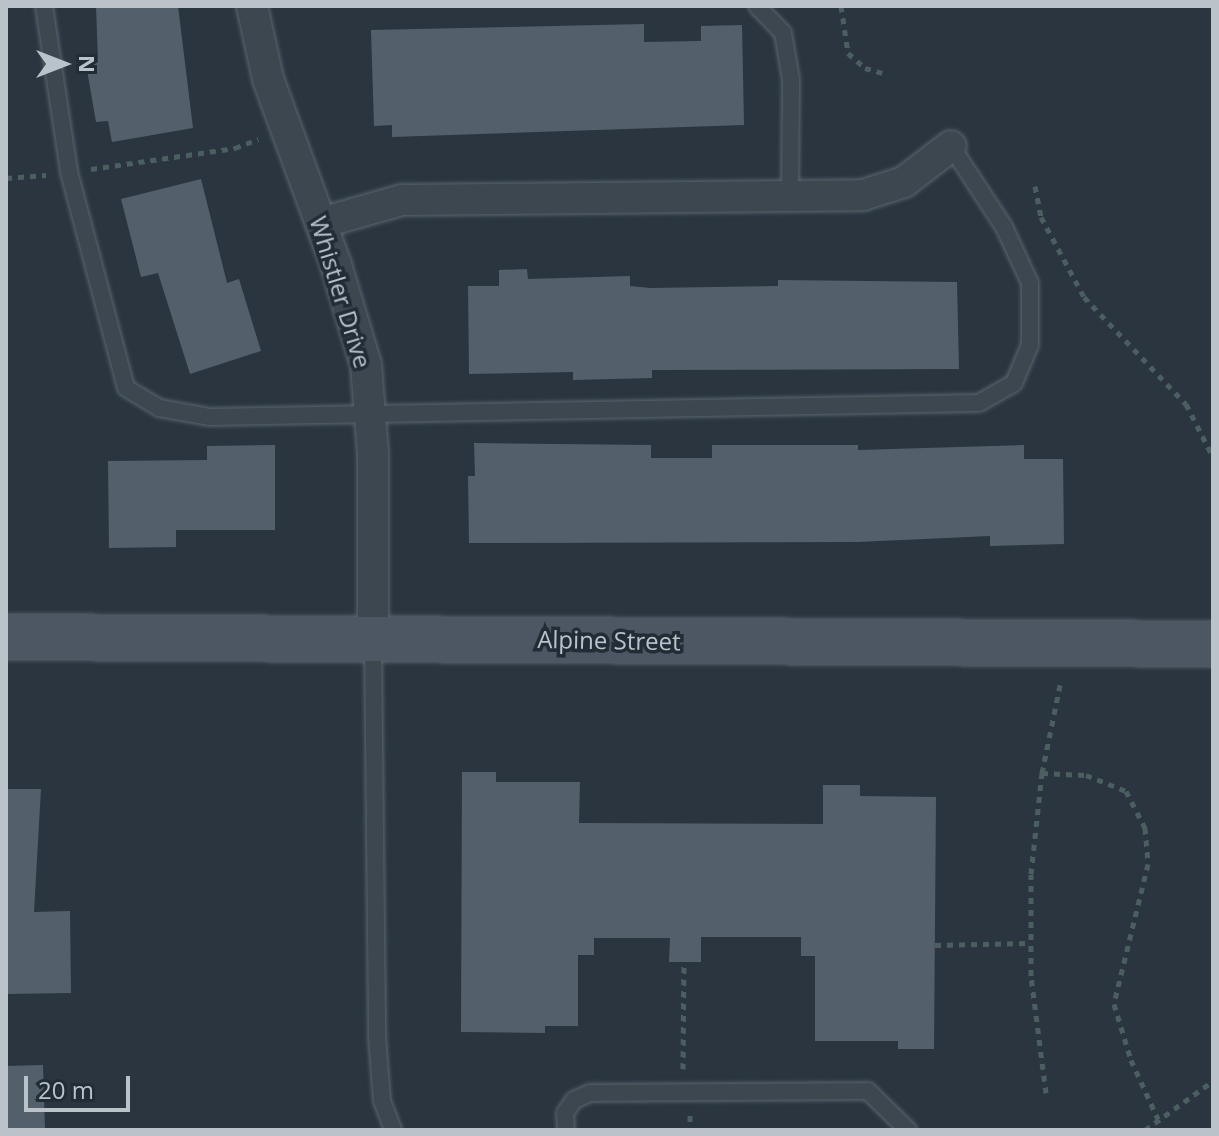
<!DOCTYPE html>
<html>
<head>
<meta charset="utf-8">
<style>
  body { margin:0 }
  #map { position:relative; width:1219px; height:1136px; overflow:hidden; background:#2a3540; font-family:"Open Sans",sans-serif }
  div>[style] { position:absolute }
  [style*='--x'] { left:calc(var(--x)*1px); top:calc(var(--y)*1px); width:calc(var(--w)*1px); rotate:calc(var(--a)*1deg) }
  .building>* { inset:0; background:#53606b }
  .path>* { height:5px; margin-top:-2.5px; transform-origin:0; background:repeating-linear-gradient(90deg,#4c5f60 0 6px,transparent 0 12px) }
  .roads { filter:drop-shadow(0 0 2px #5b656e) drop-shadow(0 0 2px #5b656e) }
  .lane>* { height:16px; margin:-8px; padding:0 8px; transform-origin:8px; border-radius:8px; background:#3d4750 }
  .street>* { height:30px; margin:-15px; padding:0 15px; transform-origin:15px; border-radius:15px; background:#3d4750 }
  .secondary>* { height:44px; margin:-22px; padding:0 22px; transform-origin:22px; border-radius:22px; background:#4c5763 }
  span { translate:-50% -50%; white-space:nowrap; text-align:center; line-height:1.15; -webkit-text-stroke:7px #222c36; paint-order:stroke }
  .street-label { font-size:24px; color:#bac2ca }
  .frame { position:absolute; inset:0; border:8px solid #bac2ca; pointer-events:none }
  .north { position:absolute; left:24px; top:24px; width:80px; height:80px; -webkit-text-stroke:6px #222c36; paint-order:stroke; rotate:90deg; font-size:22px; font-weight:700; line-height:32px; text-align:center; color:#bac2ca }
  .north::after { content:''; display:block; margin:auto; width:28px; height:36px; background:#bac2ca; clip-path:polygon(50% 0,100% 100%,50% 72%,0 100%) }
  .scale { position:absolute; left:24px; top:1076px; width:106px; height:36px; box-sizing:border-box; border:4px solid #bac2ca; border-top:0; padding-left:10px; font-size:24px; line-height:28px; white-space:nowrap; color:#bac2ca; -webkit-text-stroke:6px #222c36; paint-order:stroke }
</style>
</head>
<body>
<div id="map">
  <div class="building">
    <i style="clip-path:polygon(96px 6px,178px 6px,193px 128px,112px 142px,108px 121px,96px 122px,86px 64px,98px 62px)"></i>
    <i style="clip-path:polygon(644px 24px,644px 42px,701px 41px,701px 26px,742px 25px,744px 125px,392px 137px,392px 125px,374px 126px,371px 30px)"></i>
    <i style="clip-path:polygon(201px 179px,227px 283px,239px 279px,261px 351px,190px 374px,158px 273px,141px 277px,121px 199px)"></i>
    <i style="clip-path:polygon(527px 269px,528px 279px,630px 276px,630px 286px,650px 288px,778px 286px,778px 280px,957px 282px,959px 369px,652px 370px,652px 378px,573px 380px,573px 372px,469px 374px,468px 286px,499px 286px,499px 270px)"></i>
    <i style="clip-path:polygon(474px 443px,651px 445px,651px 458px,712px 458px,712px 445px,858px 445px,858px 450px,1024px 445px,1024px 459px,1063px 459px,1064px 544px,990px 546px,990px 536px,858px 542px,469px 543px,468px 476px,475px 476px)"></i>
    <i style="clip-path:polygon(275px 445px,275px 530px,176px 530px,176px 547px,109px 548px,108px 461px,207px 460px,207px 446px)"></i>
    <i style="clip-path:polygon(462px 772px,496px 772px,496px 782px,580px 782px,579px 823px,823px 824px,823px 785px,860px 785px,860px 796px,936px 797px,934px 1049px,898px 1049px,898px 1041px,815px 1041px,815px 956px,801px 956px,801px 937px,701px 937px,701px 962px,669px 962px,670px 938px,594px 938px,594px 955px,578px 955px,578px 1026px,545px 1026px,545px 1033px,461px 1032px)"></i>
    <i style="clip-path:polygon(6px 789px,41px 789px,34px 912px,70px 911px,71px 993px,6px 994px)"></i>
    <i style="clip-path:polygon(43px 1065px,45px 1130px,6px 1130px,6px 1066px)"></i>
  </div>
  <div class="path">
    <i style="--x:841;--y:6;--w:48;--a:81.5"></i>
    <i style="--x:848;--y:53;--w:23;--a:41"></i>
    <i style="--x:865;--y:68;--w:18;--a:16"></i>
    <i style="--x:91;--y:169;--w:146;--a:-8.3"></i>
    <i style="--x:235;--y:148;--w:25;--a:-21"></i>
    <i style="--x:6;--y:178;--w:40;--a:-4.3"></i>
    <i style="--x:1035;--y:186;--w:32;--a:79"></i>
    <i style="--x:1041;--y:217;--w:91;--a:61.7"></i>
    <i style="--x:1084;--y:297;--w:148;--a:46.4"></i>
    <i style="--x:1186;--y:404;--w:59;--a:63"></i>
    <i style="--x:1042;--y:773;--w:44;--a:2.6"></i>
    <i style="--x:1086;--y:775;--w:43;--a:21.8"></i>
    <i style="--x:1126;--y:791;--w:42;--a:62.8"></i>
    <i style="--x:1145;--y:828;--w:36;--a:85"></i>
    <i style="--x:1148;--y:864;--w:144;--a:103.7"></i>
    <i style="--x:1114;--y:1004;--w:59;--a:73.1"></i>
    <i style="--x:1131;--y:1060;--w:65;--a:65.4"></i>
    <i style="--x:935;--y:945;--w:96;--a:-1.2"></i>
    <i style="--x:683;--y:1069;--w:107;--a:-89.5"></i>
    <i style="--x:1046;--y:1093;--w:118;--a:-97.3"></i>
    <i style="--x:1031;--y:976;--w:102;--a:-90"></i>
    <i style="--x:1031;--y:874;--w:102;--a:-83.8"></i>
    <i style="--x:1042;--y:773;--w:90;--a:-78.4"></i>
    <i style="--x:690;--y:1115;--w:15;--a:90"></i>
    <i style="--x:1145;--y:1130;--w:84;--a:-35.8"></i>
  </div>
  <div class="roads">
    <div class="lane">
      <i style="--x:44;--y:6;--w:168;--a:81.4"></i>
      <i style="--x:69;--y:172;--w:223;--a:75.2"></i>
      <i style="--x:126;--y:388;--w:39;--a:31"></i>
      <i style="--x:159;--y:408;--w:52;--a:10"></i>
      <i style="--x:210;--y:417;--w:769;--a:-1.04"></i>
      <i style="--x:979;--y:403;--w:40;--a:-29.7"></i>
      <i style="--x:1014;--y:383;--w:41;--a:-67.2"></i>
      <i style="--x:1030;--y:345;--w:62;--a:-90"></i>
      <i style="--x:1030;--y:283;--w:62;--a:-114.9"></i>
      <i style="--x:1004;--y:227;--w:97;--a:-123.2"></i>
      <i style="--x:757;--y:6;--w:37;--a:46"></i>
      <i style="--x:783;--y:33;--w:48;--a:80.3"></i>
      <i style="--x:791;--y:80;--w:116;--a:90.5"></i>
      <i style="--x:373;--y:642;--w:394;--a:89.4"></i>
      <i style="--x:377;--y:1036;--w:65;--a:85.6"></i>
      <i style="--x:382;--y:1101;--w:31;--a:69"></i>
      <i style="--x:566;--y:1130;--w:17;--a:-93"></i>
      <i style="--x:565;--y:1113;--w:16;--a:-55"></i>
      <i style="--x:574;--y:1100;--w:17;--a:-24"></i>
      <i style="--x:590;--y:1093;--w:278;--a:-0.4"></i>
      <i style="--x:868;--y:1091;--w:56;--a:44.3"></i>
    </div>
    <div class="street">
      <i style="--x:252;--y:6;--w:75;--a:77.6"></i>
      <i style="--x:268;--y:79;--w:198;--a:69.9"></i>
      <i style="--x:336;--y:265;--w:104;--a:73.3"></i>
      <i style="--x:366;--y:365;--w:89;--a:85.5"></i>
      <i style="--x:373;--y:454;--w:182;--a:90"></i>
      <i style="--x:321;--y:223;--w:84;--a:-15.9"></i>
      <i style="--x:402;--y:200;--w:461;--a:-0.6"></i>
      <i style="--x:863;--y:195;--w:43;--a:-17.6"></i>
      <i style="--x:904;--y:182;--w:59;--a:-37.5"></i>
    </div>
    <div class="secondary">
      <i style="--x:6;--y:637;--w:1207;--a:0.33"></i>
    </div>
  </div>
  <div class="street-label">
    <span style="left:341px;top:292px;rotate:73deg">Whistler Drive</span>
    <span style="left:609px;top:640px;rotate:1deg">Alpine Street</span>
  </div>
  <div class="frame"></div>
  <div class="north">N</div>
  <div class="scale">20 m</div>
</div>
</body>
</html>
